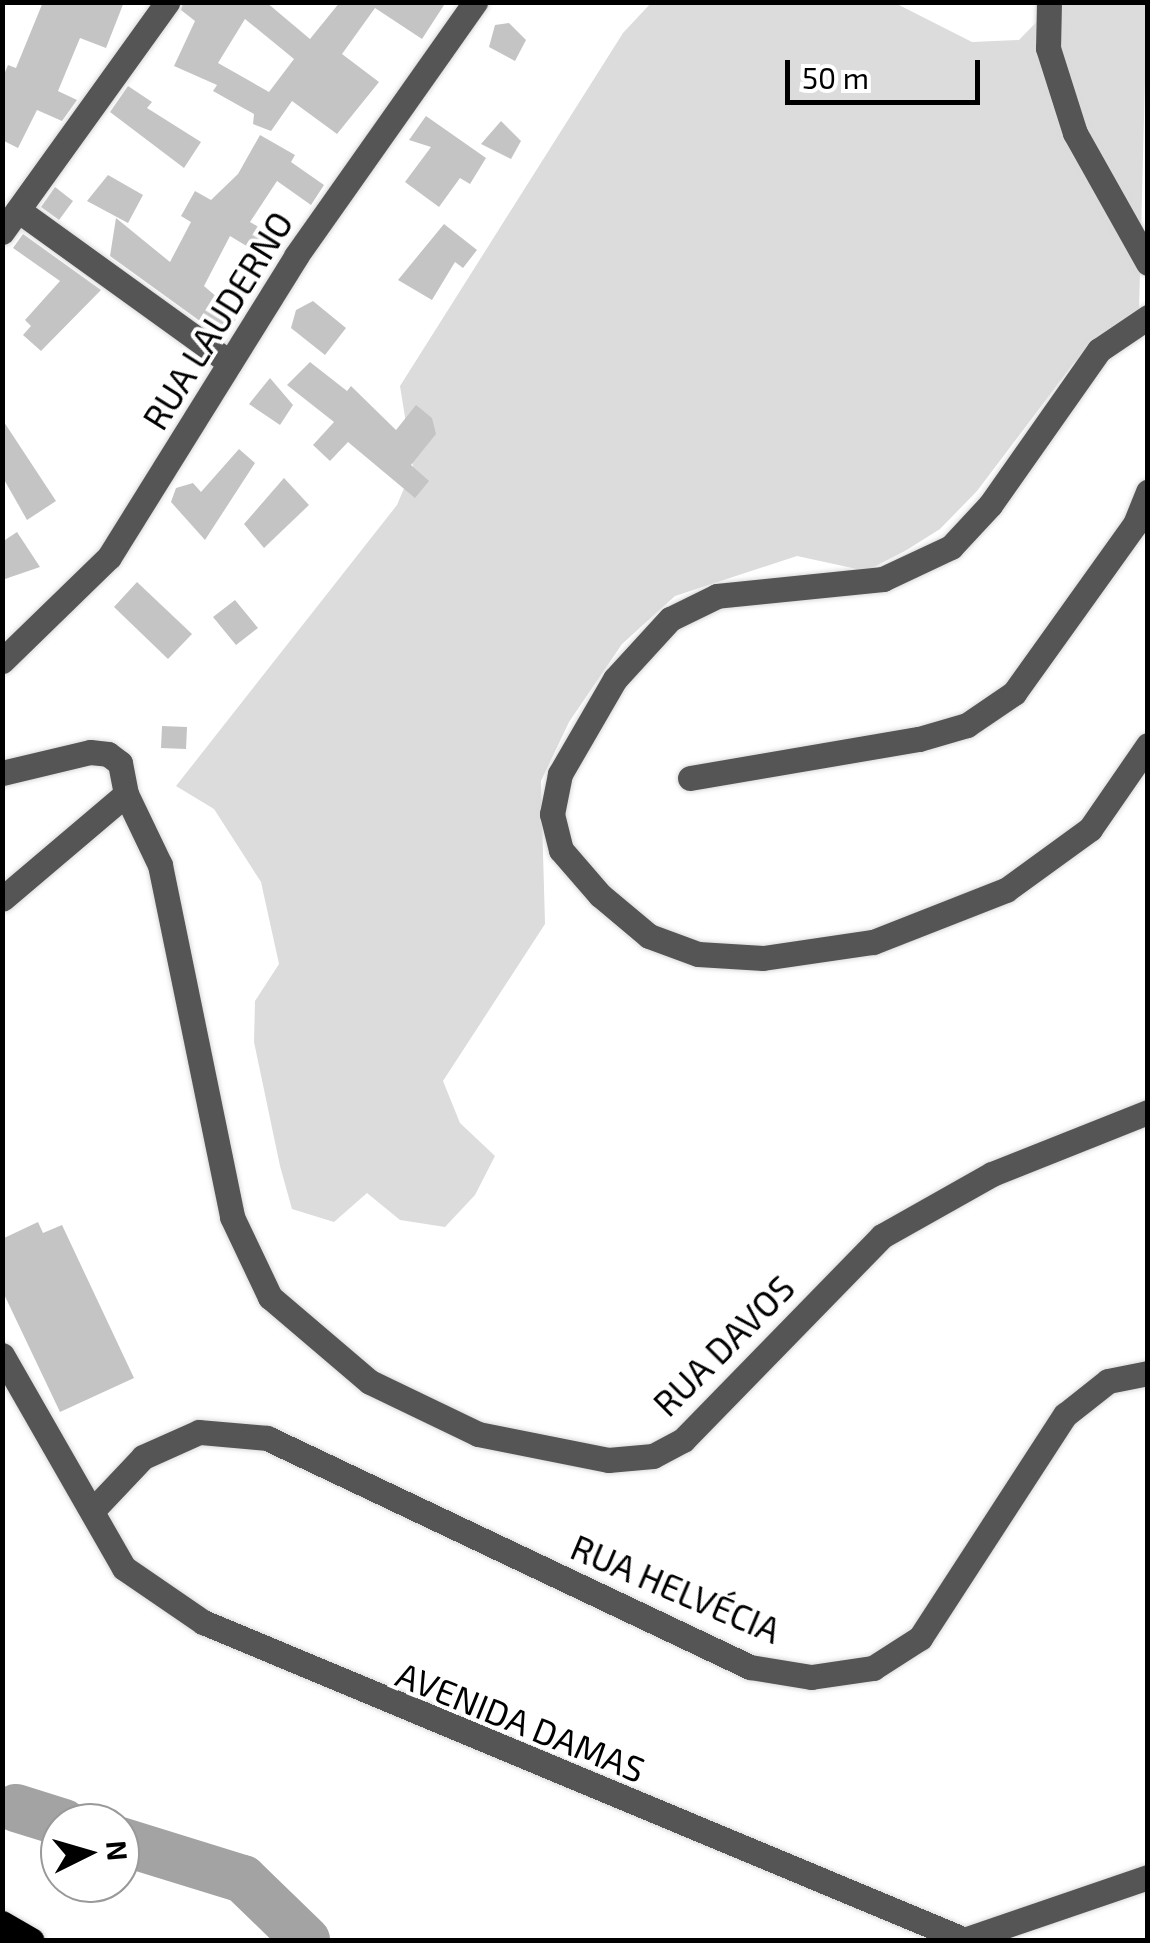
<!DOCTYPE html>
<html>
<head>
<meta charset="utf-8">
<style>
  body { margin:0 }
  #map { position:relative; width:1150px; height:1943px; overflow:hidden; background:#fff; font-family:"Exo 2",sans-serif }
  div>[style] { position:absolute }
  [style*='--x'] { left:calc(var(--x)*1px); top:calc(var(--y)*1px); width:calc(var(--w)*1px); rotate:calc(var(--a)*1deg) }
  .green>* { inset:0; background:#dcdcdc }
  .river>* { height:48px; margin:-24px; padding:0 24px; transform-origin:24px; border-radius:24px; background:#a3a3a3 }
  .building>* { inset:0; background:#c4c4c4 }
  .roads { filter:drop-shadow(0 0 2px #dbdbdb) drop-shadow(0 0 2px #dbdbdb) }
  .minor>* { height:25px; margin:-12.5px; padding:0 12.5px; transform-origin:12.5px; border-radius:12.5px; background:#555 }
  .major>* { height:25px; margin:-12.5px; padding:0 12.5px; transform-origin:12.5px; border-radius:12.5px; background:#000 }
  span { translate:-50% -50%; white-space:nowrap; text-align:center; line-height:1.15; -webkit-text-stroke:8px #fff; paint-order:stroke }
  .street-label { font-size:35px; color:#000 }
  .frame { position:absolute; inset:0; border:5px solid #000; pointer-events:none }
  .north { position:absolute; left:40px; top:1803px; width:100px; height:100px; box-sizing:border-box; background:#fff; border:2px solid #999; border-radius:50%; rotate:85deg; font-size:28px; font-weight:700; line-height:40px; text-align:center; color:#000 }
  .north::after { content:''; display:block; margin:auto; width:35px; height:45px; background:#000; clip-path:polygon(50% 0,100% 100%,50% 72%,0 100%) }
  .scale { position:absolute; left:785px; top:60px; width:195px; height:45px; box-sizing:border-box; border:5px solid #000; border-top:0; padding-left:12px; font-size:30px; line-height:35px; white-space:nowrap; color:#000; -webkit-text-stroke:8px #fff; paint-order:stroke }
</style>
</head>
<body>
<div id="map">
  <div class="green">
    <i style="clip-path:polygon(651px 3px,895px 3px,972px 42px,1019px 40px,1055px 3px,1147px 3px,1139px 311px,1073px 364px,977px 491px,940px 529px,905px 551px,866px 571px,797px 556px,675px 596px,622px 644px,569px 722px,541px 781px,545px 924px,443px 1081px,460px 1123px,495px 1156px,475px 1195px,445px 1227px,400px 1220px,367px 1193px,334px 1222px,292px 1209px,280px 1166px,254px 1042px,255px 1001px,279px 964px,261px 882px,214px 809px,176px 786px,397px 505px,413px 467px,400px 386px,623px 33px)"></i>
  </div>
  <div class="river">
    <i style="--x:16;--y:1808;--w:50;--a:17.4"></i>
    <i style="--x:120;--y:1841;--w:129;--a:17.2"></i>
    <i style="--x:243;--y:1879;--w:88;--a:44.1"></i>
  </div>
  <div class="building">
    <i style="clip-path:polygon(43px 2px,124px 2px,106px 48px,80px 38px,58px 91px,77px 100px,62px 121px,37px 110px,18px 148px,2px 140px,2px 79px,8px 65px,16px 68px)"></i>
    <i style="clip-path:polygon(evenodd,183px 2px,266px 2px,310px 39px,340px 2px,446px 2px,422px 39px,375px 8px,342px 54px,379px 82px,337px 134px,292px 101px,271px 131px,253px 124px,254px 114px,213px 91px,217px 85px,174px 66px,195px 21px,181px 10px,183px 2px,245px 19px,294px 59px,269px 92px,218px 63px,245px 19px)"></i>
    <i style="clip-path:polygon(509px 23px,526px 40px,515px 61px,489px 47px,495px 25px)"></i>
    <i style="clip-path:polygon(128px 86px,152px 102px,147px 108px,201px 142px,184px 168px,110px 112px)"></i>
    <i style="clip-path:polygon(426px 116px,486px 158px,470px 184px,460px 178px,439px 207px,405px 182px,431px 147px,409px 140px)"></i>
    <i style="clip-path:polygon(501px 121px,521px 141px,511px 159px,481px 144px)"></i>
    <i style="clip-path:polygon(260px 135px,295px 155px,291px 162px,324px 185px,311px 205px,277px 181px,250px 222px,269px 233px,258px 253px,230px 236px,204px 286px,239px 316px,222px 337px,110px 256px,116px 218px,170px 262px,191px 222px,181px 216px,195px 191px,211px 200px,238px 174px)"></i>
    <i style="clip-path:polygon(108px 175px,143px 195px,128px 223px,87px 201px)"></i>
    <i style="clip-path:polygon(55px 187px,73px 201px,59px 220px,41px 207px)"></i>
    <i style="clip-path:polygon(444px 224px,477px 250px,463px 268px,455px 262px,432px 300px,398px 280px)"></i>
    <i style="clip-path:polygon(23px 234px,101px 290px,41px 351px,23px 335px,31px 326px,25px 320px,60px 281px,13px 248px)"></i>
    <i style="clip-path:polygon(313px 301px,346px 328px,325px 355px,291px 328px,296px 310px)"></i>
    <i style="clip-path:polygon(310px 362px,347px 391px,351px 386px,396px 430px,416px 405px,432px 418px,436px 434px,411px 465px,429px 481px,415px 498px,348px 442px,330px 461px,313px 445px,334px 422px,287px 385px)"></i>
    <i style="clip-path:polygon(270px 378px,293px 405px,280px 425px,249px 404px)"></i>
    <i style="clip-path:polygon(2px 419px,56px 501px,27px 520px,2px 476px)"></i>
    <i style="clip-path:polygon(239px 449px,255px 463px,205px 540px,171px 502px,176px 488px,193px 483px,201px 492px)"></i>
    <i style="clip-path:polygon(284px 478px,309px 505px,264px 548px,244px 524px)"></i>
    <i style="clip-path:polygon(17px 532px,40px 567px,2px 580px,2px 542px)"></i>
    <i style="clip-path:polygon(137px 582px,192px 634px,168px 659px,114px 607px)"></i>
    <i style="clip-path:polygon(235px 600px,258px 628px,236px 645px,213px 617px)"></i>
    <i style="clip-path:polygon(162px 726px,187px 727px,186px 749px,161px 748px)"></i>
    <i style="clip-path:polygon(38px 1222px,43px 1233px,62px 1225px,134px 1378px,60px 1412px,2px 1290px,2px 1239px)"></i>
  </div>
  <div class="roads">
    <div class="minor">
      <i style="--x:1049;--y:2;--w:46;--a:91.2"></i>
      <i style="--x:1048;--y:48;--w:89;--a:72.4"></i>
      <i style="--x:1075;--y:133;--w:149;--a:60.7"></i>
      <i style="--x:18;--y:210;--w:261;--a:35.8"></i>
      <i style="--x:2;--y:232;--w:283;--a:-54.3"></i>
      <i style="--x:1148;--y:317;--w:59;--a:146"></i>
      <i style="--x:1099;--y:350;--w:189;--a:125.1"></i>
      <i style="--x:990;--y:505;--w:57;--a:132.9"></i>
      <i style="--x:951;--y:547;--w:75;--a:154.8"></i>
      <i style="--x:883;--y:579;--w:167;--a:174.2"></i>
      <i style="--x:717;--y:596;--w:52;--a:153.9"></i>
      <i style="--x:670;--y:619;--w:81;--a:132.5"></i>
      <i style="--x:615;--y:679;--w:110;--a:120.1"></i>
      <i style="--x:560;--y:774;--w:41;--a:101.3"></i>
      <i style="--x:552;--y:814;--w:37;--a:76"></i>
      <i style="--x:561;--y:850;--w:60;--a:49.1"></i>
      <i style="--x:600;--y:895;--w:64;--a:39.9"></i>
      <i style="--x:649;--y:936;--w:52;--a:20.2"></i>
      <i style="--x:698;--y:954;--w:65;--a:3.5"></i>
      <i style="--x:763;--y:958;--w:111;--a:-8.3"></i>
      <i style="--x:873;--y:942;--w:143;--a:-21.4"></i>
      <i style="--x:1006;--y:890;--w:104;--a:-36"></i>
      <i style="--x:1090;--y:829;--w:102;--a:-55.4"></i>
      <i style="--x:2;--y:661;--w:149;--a:-44.2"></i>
      <i style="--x:109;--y:557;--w:354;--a:-58.1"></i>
      <i style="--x:296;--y:256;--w:311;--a:-54.8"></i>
      <i style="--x:2;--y:773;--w:90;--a:-13.4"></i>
      <i style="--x:90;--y:752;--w:18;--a:6"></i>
      <i style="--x:108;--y:754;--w:15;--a:37"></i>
      <i style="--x:120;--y:763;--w:32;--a:79"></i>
      <i style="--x:126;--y:794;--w:162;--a:139.7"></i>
      <i style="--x:690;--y:778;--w:232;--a:-9.7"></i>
      <i style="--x:919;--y:739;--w:50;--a:-16.3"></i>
      <i style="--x:967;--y:725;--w:57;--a:-34.2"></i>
      <i style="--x:1014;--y:693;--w:208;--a:-54.4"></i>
      <i style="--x:1135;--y:524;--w:35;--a:-68"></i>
      <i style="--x:126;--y:794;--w:79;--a:64.4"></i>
      <i style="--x:160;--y:865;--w:359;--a:78.4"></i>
      <i style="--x:232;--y:1217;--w:89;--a:64.6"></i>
      <i style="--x:270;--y:1297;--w:131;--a:40.4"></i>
      <i style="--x:370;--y:1382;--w:120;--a:25.7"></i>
      <i style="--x:478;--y:1434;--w:133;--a:11.3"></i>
      <i style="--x:608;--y:1460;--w:45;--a:-5.1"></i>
      <i style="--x:653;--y:1456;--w:34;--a:-28"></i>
      <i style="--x:683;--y:1440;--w:285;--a:-45.7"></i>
      <i style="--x:882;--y:1236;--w:126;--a:-29.4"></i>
      <i style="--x:992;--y:1174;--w:168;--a:-21.7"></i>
      <i style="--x:2;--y:1355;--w:245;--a:60.2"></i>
      <i style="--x:124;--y:1568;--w:96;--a:34.4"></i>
      <i style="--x:203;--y:1622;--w:826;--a:22.65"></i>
      <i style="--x:92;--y:1511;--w:74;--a:-46.6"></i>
      <i style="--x:143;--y:1457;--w:61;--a:-24.1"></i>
      <i style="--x:199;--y:1432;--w:68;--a:5"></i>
      <i style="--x:267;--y:1438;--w:535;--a:25.37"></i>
      <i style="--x:750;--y:1667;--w:62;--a:9.3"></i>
      <i style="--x:811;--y:1677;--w:63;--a:-8.3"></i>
      <i style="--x:873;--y:1668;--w:56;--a:-32.6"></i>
      <i style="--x:920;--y:1638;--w:266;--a:-57"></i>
      <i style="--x:1065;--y:1415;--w:55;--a:-38.3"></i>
      <i style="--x:1108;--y:1381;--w:41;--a:-11.3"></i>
      <i style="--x:964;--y:1940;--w:194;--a:-18.9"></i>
    </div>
    <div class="major">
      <i style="--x:2;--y:1923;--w:34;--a:30"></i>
    </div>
  </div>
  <div class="street-label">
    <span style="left:217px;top:320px;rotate:-58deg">RUA LAUDERNO</span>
    <span style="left:723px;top:1345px;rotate:-45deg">RUA DAVOS</span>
    <span style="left:676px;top:1588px;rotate:23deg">RUA HELVÉCIA</span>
    <span style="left:521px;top:1721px;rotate:22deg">AVENIDA DAMAS</span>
  </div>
  <div class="frame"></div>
  <div class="north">N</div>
  <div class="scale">50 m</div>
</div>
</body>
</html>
